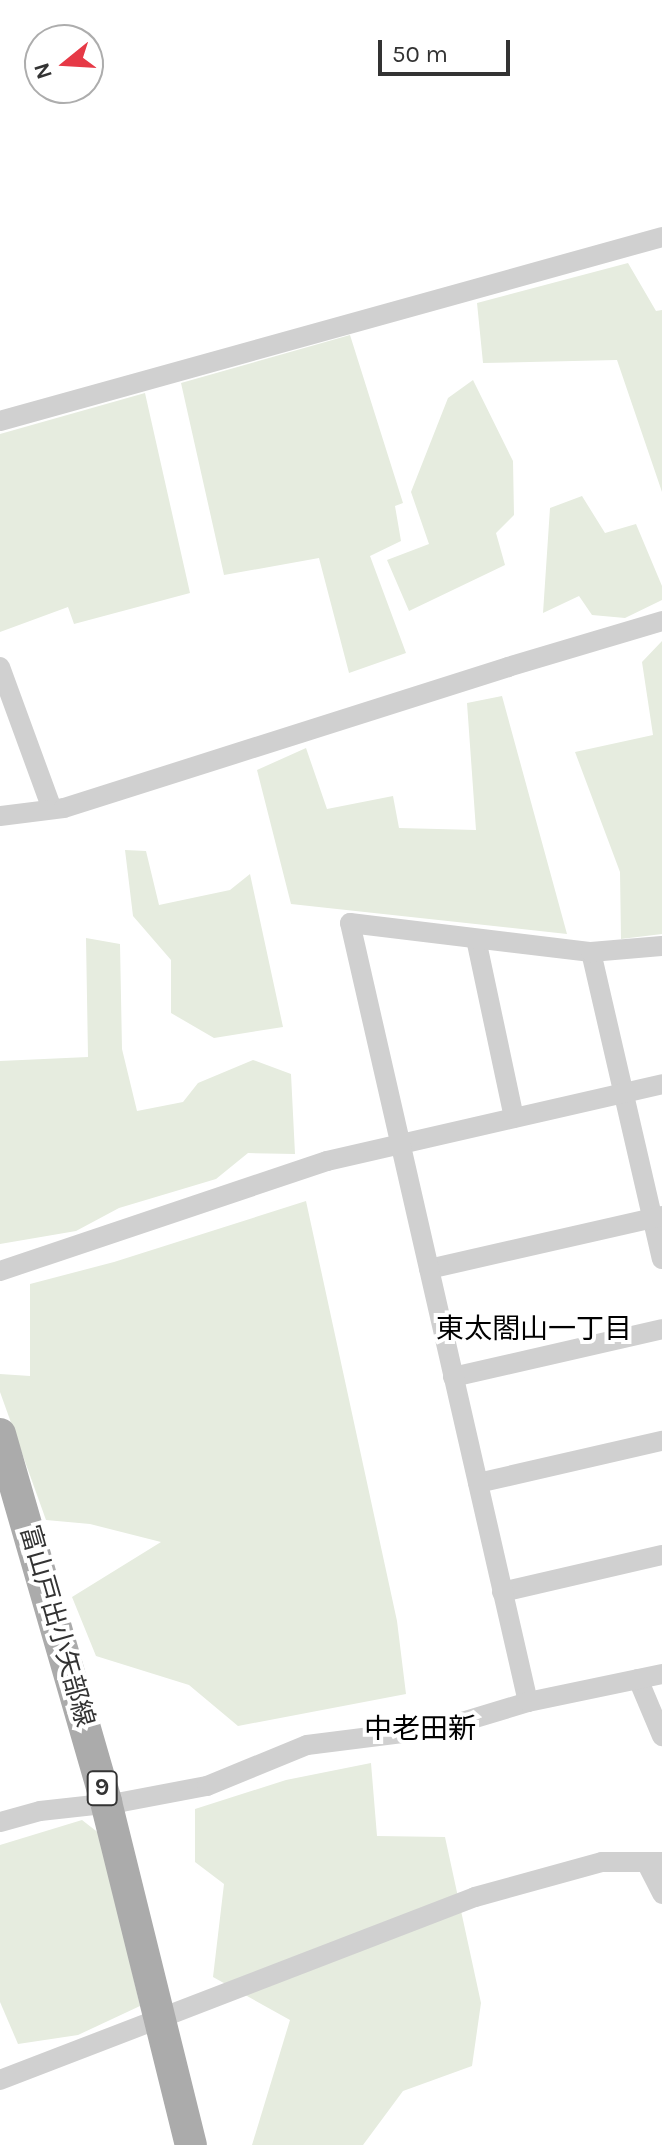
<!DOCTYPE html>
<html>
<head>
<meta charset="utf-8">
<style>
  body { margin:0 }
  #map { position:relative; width:662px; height:2145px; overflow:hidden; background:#fff; font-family:Karla,"Noto Sans JP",sans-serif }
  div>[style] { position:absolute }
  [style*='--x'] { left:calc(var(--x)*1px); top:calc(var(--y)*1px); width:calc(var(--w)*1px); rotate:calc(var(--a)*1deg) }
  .green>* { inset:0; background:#e6ecdf }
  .street>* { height:20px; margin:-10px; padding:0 10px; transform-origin:10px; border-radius:10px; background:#d0d0d0 }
  .primary>* { height:32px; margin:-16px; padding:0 16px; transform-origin:16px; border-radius:16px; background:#ababab }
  span { translate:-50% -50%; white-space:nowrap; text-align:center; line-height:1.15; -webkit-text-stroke:8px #fff; paint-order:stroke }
  .shield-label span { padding:2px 6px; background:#fff; border:2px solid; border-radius:6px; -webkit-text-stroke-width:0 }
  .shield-label { font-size:24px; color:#333; font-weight:700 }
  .street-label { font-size:26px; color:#333 }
  .neighbourhood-label { font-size:28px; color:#000 }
  .north { position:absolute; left:24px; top:24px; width:80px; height:80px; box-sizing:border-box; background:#fff; border:2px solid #adadad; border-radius:50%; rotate:252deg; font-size:22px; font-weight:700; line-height:32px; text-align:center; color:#333 }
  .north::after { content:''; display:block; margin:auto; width:28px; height:36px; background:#e63946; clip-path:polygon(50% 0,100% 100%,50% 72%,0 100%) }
  .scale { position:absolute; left:378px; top:40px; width:132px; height:36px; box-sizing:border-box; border:4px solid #333; border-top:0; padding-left:10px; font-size:24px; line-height:28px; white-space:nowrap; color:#333; -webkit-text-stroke:6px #fff; paint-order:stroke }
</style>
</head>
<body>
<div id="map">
  <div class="green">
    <i style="clip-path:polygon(628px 263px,656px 311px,662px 310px,662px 492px,617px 360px,483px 363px,477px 303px)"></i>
    <i style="clip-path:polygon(350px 335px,403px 503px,395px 506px,401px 541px,370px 556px,406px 653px,349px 673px,319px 558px,224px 575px,181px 383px)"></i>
    <i style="clip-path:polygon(473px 380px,513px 461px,514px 515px,496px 533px,505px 565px,409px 611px,387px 560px,429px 544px,411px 492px,448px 398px)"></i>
    <i style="clip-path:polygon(145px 393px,190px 593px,74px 624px,68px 607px,0 632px,0 434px)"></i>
    <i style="clip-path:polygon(582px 496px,605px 533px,636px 524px,662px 586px,662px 600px,625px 618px,592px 615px,579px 596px,543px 613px,550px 508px)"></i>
    <i style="clip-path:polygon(662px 641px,662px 934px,621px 939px,620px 872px,575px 752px,653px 735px,642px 662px)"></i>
    <i style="clip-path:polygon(502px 696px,567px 934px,291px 904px,257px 770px,306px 748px,327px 809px,393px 796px,399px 828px,476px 830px,467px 703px)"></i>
    <i style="clip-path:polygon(125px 850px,146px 851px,159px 905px,230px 890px,250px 874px,283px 1027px,214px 1038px,171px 1013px,171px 960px,133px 916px)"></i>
    <i style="clip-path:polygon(86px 938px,120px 944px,122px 1049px,137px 1111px,183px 1102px,198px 1083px,253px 1060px,291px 1074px,295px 1154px,248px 1153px,216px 1179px,119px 1208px,76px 1231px,0 1244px,0 1061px,88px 1057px)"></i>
    <i style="clip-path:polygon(306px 1201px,397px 1621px,406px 1694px,238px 1726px,189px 1685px,96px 1656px,72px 1597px,161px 1542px,90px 1524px,46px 1520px,0 1392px,0 1374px,30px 1376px,30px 1284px,114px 1262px)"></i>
    <i style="clip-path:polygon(371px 1763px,377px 1836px,445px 1837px,481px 2003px,472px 2066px,403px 2091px,363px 2145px,252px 2145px,290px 2020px,213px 1977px,224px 1884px,195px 1862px,195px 1809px,286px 1780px)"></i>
    <i style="clip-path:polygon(82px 1820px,100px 1834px,140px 2006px,78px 2035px,18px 2044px,0 2002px,0 1845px)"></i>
  </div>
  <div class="street">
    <i style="--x:0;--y:421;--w:687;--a:-15.53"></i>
    <i style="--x:0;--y:667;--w:151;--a:69.9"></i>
    <i style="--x:0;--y:816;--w:64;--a:-7.1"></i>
    <i style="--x:64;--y:808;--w:466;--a:-17.6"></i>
    <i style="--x:508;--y:667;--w:161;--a:-16.6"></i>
    <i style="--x:476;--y:939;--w:183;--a:78"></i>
    <i style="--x:591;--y:952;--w:315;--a:77"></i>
    <i style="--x:429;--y:1269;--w:239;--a:-12.8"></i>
    <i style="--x:0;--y:1271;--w:345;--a:-18.6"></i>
    <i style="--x:327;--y:1161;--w:344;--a:-12.9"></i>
    <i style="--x:453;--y:1377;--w:214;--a:-12.9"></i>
    <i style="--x:478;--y:1483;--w:189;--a:-12.9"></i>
    <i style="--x:502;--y:1592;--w:164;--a:-13"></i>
    <i style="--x:638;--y:1679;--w:62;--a:67.2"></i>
    <i style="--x:528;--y:1702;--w:799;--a:-102.87"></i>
    <i style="--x:350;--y:923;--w:243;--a:6.9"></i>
    <i style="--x:591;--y:952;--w:71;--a:-4.8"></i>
    <i style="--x:0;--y:1822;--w:41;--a:-15.4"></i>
    <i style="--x:40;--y:1811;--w:82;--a:-6.3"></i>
    <i style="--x:122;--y:1802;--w:86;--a:-10.7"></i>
    <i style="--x:207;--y:1786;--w:108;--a:-22.3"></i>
    <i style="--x:307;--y:1745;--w:136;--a:-7.2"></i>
    <i style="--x:442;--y:1728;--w:90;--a:-16.8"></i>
    <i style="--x:528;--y:1702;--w:137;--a:-11.8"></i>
    <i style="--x:646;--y:1862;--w:36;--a:63"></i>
    <i style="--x:0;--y:2080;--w:509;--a:-21.07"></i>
    <i style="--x:475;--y:1897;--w:132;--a:-15.4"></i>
    <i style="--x:602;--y:1862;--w:60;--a:0"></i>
  </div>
  <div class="primary">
    <i style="--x:0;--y:1434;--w:383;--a:73.9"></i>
    <i style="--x:106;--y:1802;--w:353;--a:76.1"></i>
  </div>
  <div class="shield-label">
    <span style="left:102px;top:1788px">9</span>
  </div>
  <div class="street-label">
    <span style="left:57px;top:1626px;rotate:74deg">富山戸出小矢部線</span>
  </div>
  <div class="neighbourhood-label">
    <span style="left:534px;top:1329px">東太閤山一丁目</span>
    <span style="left:420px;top:1729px">中老田新</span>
  </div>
  <div class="north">N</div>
  <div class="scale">50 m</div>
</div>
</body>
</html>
